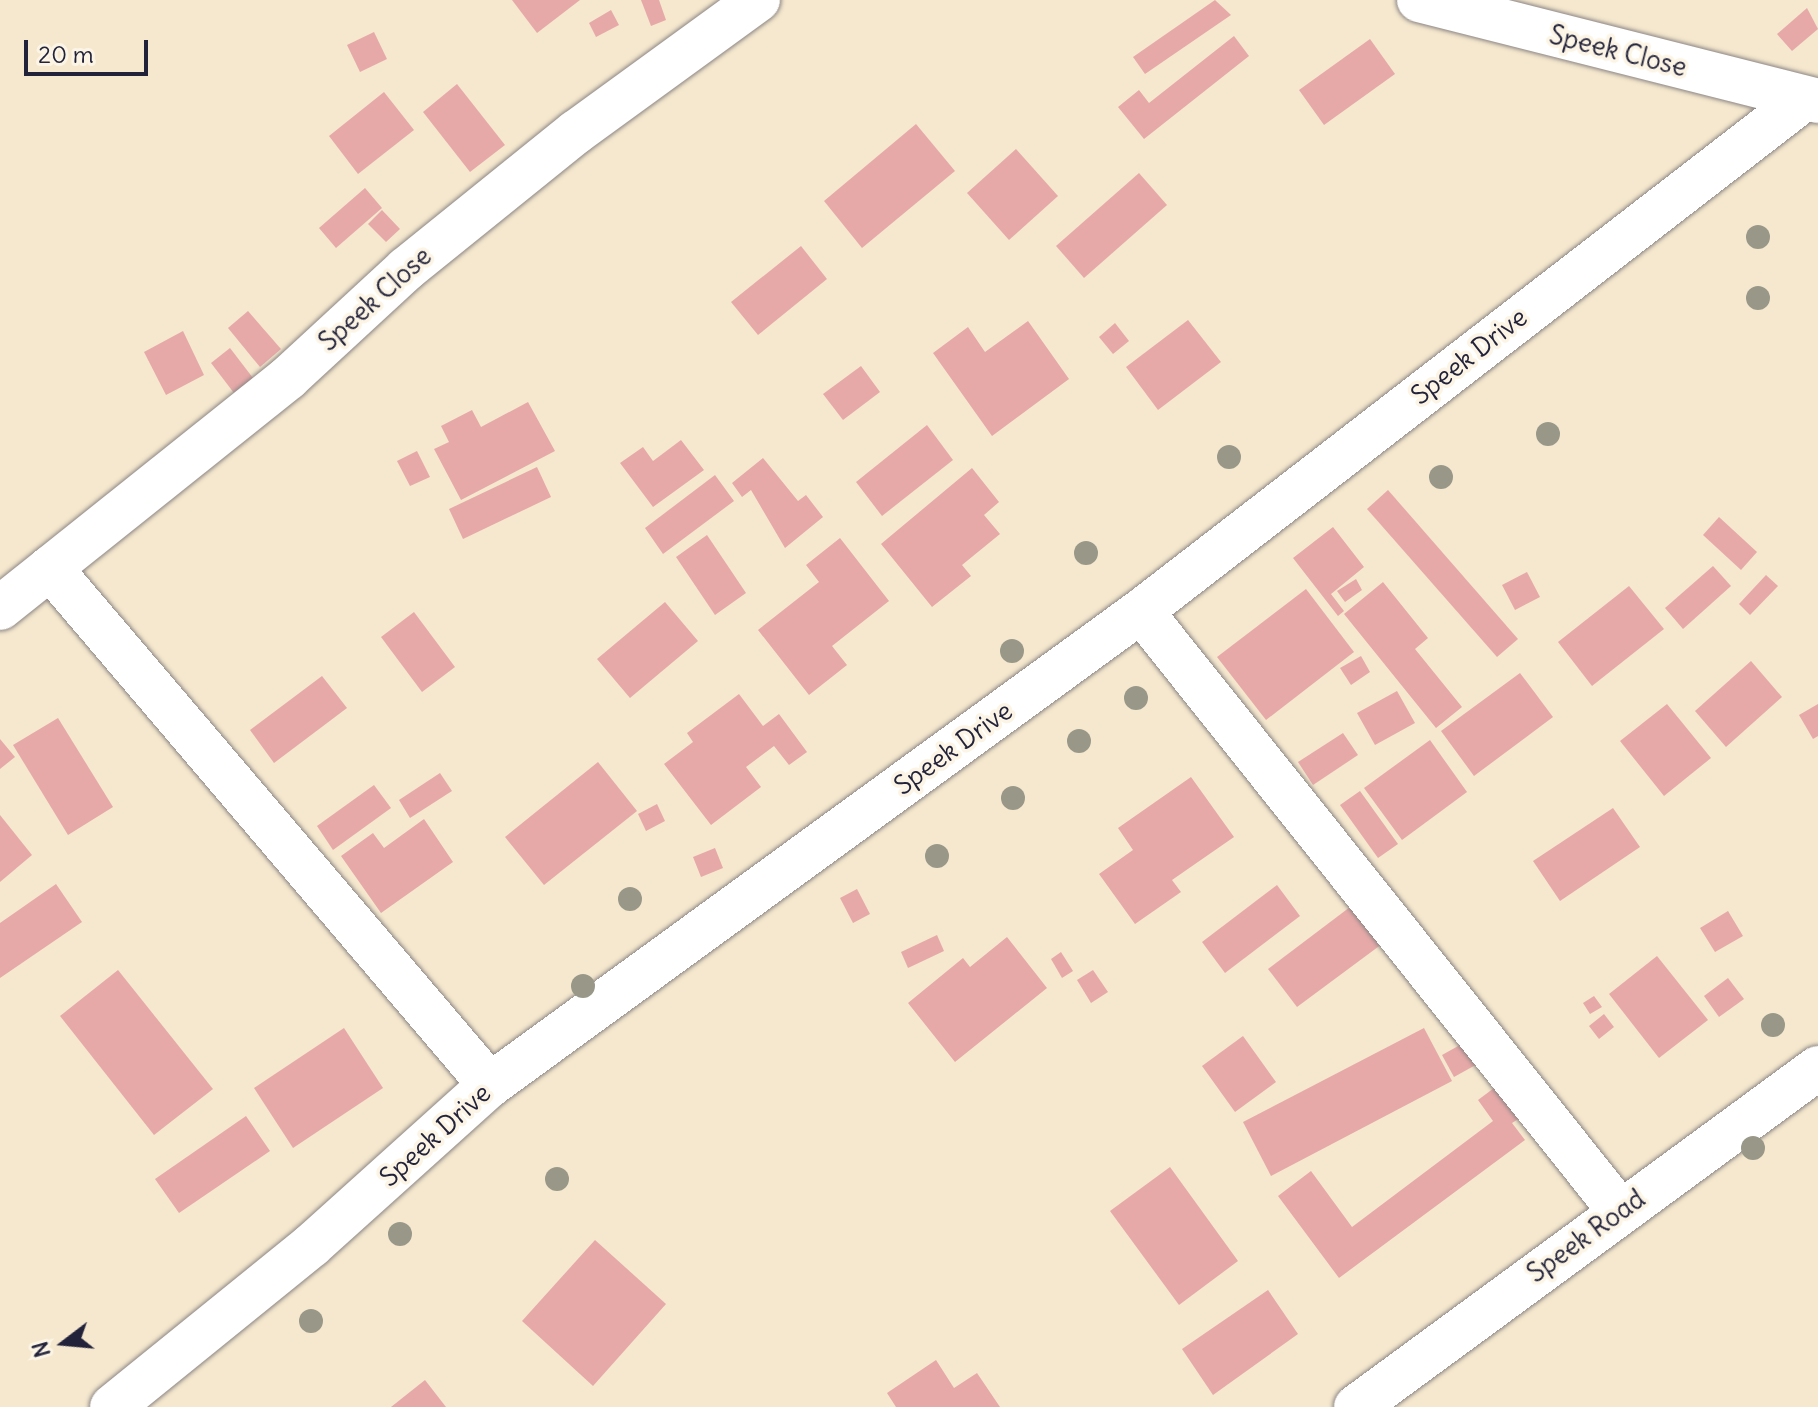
<!DOCTYPE html>
<html>
<head>
<meta charset="utf-8">
<style>
  body { margin:0 }
  #map { position:relative; width:1818px; height:1407px; overflow:hidden; background:#f5e8ce; font-family:Delius,sans-serif }
  div>[style] { position:absolute }
  [style*='--x'] { left:calc(var(--x)*1px); top:calc(var(--y)*1px); width:calc(var(--w)*1px); rotate:calc(var(--a)*1deg) }
  .building>* { inset:0; background:#e6a9a8 }
  .roads { filter:drop-shadow(0 0 2px #8c8584) drop-shadow(0 0 2px #8c8584) }
  .minor>* { height:44px; margin:-22px; padding:0 22px; transform-origin:22px; border-radius:22px; background:#fff }
  .trees>* { width:24px; height:24px; margin:-12px; border-radius:50%; background:#999888 }
  span { translate:-50% -50%; white-space:nowrap; text-align:center; line-height:1.15; -webkit-text-stroke:7px #fcf5e5; paint-order:stroke }
  .street-label { font-size:26px; color:#22223b }
  .north { position:absolute; left:24px; top:1303px; width:80px; height:80px; -webkit-text-stroke:6px #fcf5e5; paint-order:stroke; rotate:254deg; font-size:22px; font-weight:700; line-height:32px; text-align:center; color:#22223b }
  .north::after { content:''; display:block; margin:auto; width:28px; height:36px; background:#22223b; clip-path:polygon(50% 0,100% 100%,50% 72%,0 100%) }
  .scale { position:absolute; left:24px; top:40px; width:124px; height:36px; box-sizing:border-box; border:4px solid #22223b; border-top:0; padding-left:10px; font-size:24px; line-height:28px; white-space:nowrap; color:#22223b; -webkit-text-stroke:6px #fcf5e5; paint-order:stroke }
</style>
</head>
<body>
<div id="map">
  <div class="building">
    <i style="clip-path:polygon(512px 0,580px 0,537px 33px)"></i>
    <i style="clip-path:polygon(641px 0,659px 0,666px 20px,651px 26px)"></i>
    <i style="clip-path:polygon(1215px 0,1231px 15px,1145px 74px,1133px 57px)"></i>
    <i style="clip-path:polygon(1807px 8px,1818px 29px,1792px 51px,1777px 34px)"></i>
    <i style="clip-path:polygon(611px 10px,619px 25px,596px 37px,589px 23px)"></i>
    <i style="clip-path:polygon(374px 32px,387px 59px,360px 72px,347px 45px)"></i>
    <i style="clip-path:polygon(1234px 36px,1249px 56px,1144px 139px,1118px 107px,1139px 90px,1149px 103px)"></i>
    <i style="clip-path:polygon(1370px 39px,1395px 74px,1324px 125px,1299px 90px)"></i>
    <i style="clip-path:polygon(457px 84px,505px 145px,470px 172px,423px 112px)"></i>
    <i style="clip-path:polygon(384px 92px,414px 130px,358px 174px,329px 136px)"></i>
    <i style="clip-path:polygon(916px 124px,955px 171px,862px 248px,824px 201px)"></i>
    <i style="clip-path:polygon(1016px 149px,1058px 196px,1009px 240px,967px 193px)"></i>
    <i style="clip-path:polygon(1139px 173px,1167px 205px,1084px 278px,1056px 246px)"></i>
    <i style="clip-path:polygon(365px 188px,382px 208px,336px 248px,319px 228px)"></i>
    <i style="clip-path:polygon(382px 210px,400px 229px,386px 242px,368px 224px)"></i>
    <i style="clip-path:polygon(801px 246px,827px 279px,758px 335px,731px 302px)"></i>
    <i style="clip-path:polygon(248px 311px,281px 349px,260px 367px,228px 328px)"></i>
    <i style="clip-path:polygon(1188px 320px,1221px 362px,1158px 410px,1126px 367px)"></i>
    <i style="clip-path:polygon(1028px 321px,1069px 379px,992px 436px,933px 353px,968px 327px,985px 352px)"></i>
    <i style="clip-path:polygon(1115px 323px,1129px 341px,1113px 354px,1099px 337px)"></i>
    <i style="clip-path:polygon(183px 331px,204px 375px,166px 395px,144px 352px)"></i>
    <i style="clip-path:polygon(230px 348px,253px 378px,234px 393px,211px 363px)"></i>
    <i style="clip-path:polygon(861px 366px,880px 392px,843px 420px,823px 394px)"></i>
    <i style="clip-path:polygon(528px 402px,555px 451px,461px 500px,434px 449px,449px 442px,441px 426px,472px 410px,481px 427px)"></i>
    <i style="clip-path:polygon(927px 425px,953px 460px,882px 516px,856px 482px)"></i>
    <i style="clip-path:polygon(681px 440px,704px 470px,653px 507px,620px 463px,643px 447px,653px 461px)"></i>
    <i style="clip-path:polygon(417px 451px,430px 477px,410px 486px,397px 461px)"></i>
    <i style="clip-path:polygon(763px 458px,798px 501px,806px 495px,823px 517px,785px 548px,751px 490px,742px 497px,732px 483px)"></i>
    <i style="clip-path:polygon(537px 467px,551px 497px,463px 539px,449px 509px)"></i>
    <i style="clip-path:polygon(972px 468px,999px 502px,984px 515px,1000px 534px,962px 565px,971px 576px,932px 607px,881px 544px)"></i>
    <i style="clip-path:polygon(715px 475px,734px 501px,663px 554px,645px 528px)"></i>
    <i style="clip-path:polygon(1388px 490px,1518px 639px,1497px 657px,1367px 509px)"></i>
    <i style="clip-path:polygon(1719px 517px,1757px 552px,1741px 570px,1703px 535px)"></i>
    <i style="clip-path:polygon(1333px 527px,1364px 567px,1331px 594px,1344px 611px,1338px 616px,1293px 558px)"></i>
    <i style="clip-path:polygon(707px 535px,746px 593px,715px 615px,676px 557px)"></i>
    <i style="clip-path:polygon(840px 538px,889px 601px,832px 646px,847px 665px,809px 695px,758px 630px,819px 582px,806px 565px)"></i>
    <i style="clip-path:polygon(1713px 566px,1731px 586px,1683px 629px,1665px 608px)"></i>
    <i style="clip-path:polygon(1527px 572px,1540px 597px,1515px 610px,1502px 585px)"></i>
    <i style="clip-path:polygon(1766px 575px,1778px 586px,1750px 615px,1739px 604px)"></i>
    <i style="clip-path:polygon(1356px 579px,1362px 590px,1345px 602px,1337px 591px)"></i>
    <i style="clip-path:polygon(1383px 582px,1428px 638px,1415px 649px,1462px 707px,1436px 728px,1344px 614px)"></i>
    <i style="clip-path:polygon(1629px 586px,1664px 629px,1592px 686px,1558px 642px)"></i>
    <i style="clip-path:polygon(1306px 589px,1354px 652px,1266px 720px,1217px 657px)"></i>
    <i style="clip-path:polygon(665px 602px,698px 641px,630px 698px,597px 659px)"></i>
    <i style="clip-path:polygon(414px 612px,455px 667px,422px 692px,381px 637px)"></i>
    <i style="clip-path:polygon(1361px 656px,1370px 672px,1351px 685px,1340px 668px)"></i>
    <i style="clip-path:polygon(1751px 661px,1782px 697px,1726px 747px,1695px 711px)"></i>
    <i style="clip-path:polygon(1520px 673px,1553px 717px,1474px 776px,1441px 731px)"></i>
    <i style="clip-path:polygon(322px 676px,347px 708px,274px 763px,250px 730px)"></i>
    <i style="clip-path:polygon(1397px 691px,1415px 723px,1375px 745px,1357px 713px)"></i>
    <i style="clip-path:polygon(739px 694px,763px 726px,779px 714px,807px 752px,789px 765px,774px 746px,746px 767px,761px 787px,711px 825px,664px 764px,693px 742px,687px 733px)"></i>
    <i style="clip-path:polygon(1667px 704px,1711px 758px,1664px 796px,1620px 741px)"></i>
    <i style="clip-path:polygon(1818px 704px,1818px 736px,1813px 739px,1799px 715px)"></i>
    <i style="clip-path:polygon(58px 718px,113px 807px,68px 835px,13px 745px)"></i>
    <i style="clip-path:polygon(1343px 733px,1358px 755px,1313px 785px,1298px 762px)"></i>
    <i style="clip-path:polygon(0 739px,15px 757px,0 769px)"></i>
    <i style="clip-path:polygon(1430px 740px,1467px 792px,1402px 840px,1364px 788px)"></i>
    <i style="clip-path:polygon(598px 762px,637px 811px,544px 885px,505px 837px)"></i>
    <i style="clip-path:polygon(440px 773px,452px 791px,410px 818px,399px 800px)"></i>
    <i style="clip-path:polygon(1191px 777px,1234px 837px,1172px 880px,1181px 892px,1135px 924px,1099px 874px,1133px 850px,1118px 828px)"></i>
    <i style="clip-path:polygon(374px 785px,391px 808px,333px 850px,317px 826px)"></i>
    <i style="clip-path:polygon(1360px 791px,1398px 844px,1378px 858px,1340px 805px)"></i>
    <i style="clip-path:polygon(657px 804px,665px 821px,646px 831px,638px 814px)"></i>
    <i style="clip-path:polygon(1613px 808px,1640px 847px,1560px 901px,1533px 861px)"></i>
    <i style="clip-path:polygon(0 815px,32px 855px,0 882px)"></i>
    <i style="clip-path:polygon(424px 819px,453px 862px,381px 913px,341px 856px,373px 833px,384px 848px)"></i>
    <i style="clip-path:polygon(715px 848px,723px 868px,701px 877px,693px 857px)"></i>
    <i style="clip-path:polygon(56px 884px,82px 922px,0 978px,0 923px)"></i>
    <i style="clip-path:polygon(1277px 885px,1300px 916px,1225px 973px,1202px 942px)"></i>
    <i style="clip-path:polygon(857px 889px,870px 914px,853px 923px,840px 898px)"></i>
    <i style="clip-path:polygon(1358px 901px,1386px 941px,1297px 1007px,1268px 969px)"></i>
    <i style="clip-path:polygon(1728px 911px,1743px 936px,1715px 952px,1700px 928px)"></i>
    <i style="clip-path:polygon(937px 935px,944px 951px,908px 968px,901px 952px)"></i>
    <i style="clip-path:polygon(1007px 937px,1047px 988px,955px 1062px,908px 1003px,963px 958px,970px 967px)"></i>
    <i style="clip-path:polygon(1061px 952px,1073px 971px,1062px 978px,1051px 959px)"></i>
    <i style="clip-path:polygon(1657px 956px,1708px 1020px,1659px 1058px,1609px 994px)"></i>
    <i style="clip-path:polygon(118px 970px,213px 1089px,154px 1135px,60px 1016px)"></i>
    <i style="clip-path:polygon(1093px 970px,1108px 992px,1091px 1003px,1077px 980px)"></i>
    <i style="clip-path:polygon(1728px 978px,1744px 999px,1719px 1017px,1704px 996px)"></i>
    <i style="clip-path:polygon(1594px 996px,1602px 1007px,1590px 1014px,1583px 1003px)"></i>
    <i style="clip-path:polygon(1604px 1014px,1614px 1027px,1599px 1039px,1589px 1026px)"></i>
    <i style="clip-path:polygon(344px 1028px,383px 1088px,293px 1148px,254px 1088px)"></i>
    <i style="clip-path:polygon(1424px 1028px,1452px 1081px,1271px 1176px,1243px 1122px)"></i>
    <i style="clip-path:polygon(1243px 1036px,1276px 1082px,1235px 1112px,1202px 1066px)"></i>
    <i style="clip-path:polygon(1469px 1040px,1481px 1062px,1454px 1077px,1442px 1055px)"></i>
    <i style="clip-path:polygon(1502px 1082px,1526px 1114px,1512px 1123px,1525px 1140px,1339px 1278px,1278px 1196px,1311px 1171px,1352px 1227px,1493px 1121px,1478px 1100px)"></i>
    <i style="clip-path:polygon(246px 1116px,270px 1151px,179px 1213px,155px 1179px)"></i>
    <i style="clip-path:polygon(1170px 1167px,1238px 1261px,1179px 1305px,1110px 1211px)"></i>
    <i style="clip-path:polygon(595px 1240px,666px 1304px,593px 1386px,522px 1321px)"></i>
    <i style="clip-path:polygon(1268px 1290px,1298px 1334px,1213px 1395px,1182px 1349px)"></i>
    <i style="clip-path:polygon(936px 1360px,954px 1388px,977px 1373px,1000px 1407px,896px 1407px,887px 1393px)"></i>
    <i style="clip-path:polygon(425px 1380px,446px 1407px,391px 1407px)"></i>
  </div>
  <div class="roads">
    <div class="minor">
      <i style="--x:1419;--y:0;--w:412;--a:14.2"></i>
      <i style="--x:50;--y:568;--w:679;--a:49.6"></i>
      <i style="--x:0;--y:608;--w:369;--a:-38.6"></i>
      <i style="--x:288;--y:378;--w:161;--a:-42.7"></i>
      <i style="--x:406;--y:269;--w:218;--a:-38.9"></i>
      <i style="--x:576;--y:132;--w:225;--a:-36"></i>
      <i style="--x:1141;--y:611;--w:766;--a:51.41"></i>
      <i style="--x:112;--y:1407;--w:257;--a:-39"></i>
      <i style="--x:312;--y:1245;--w:239;--a:-42"></i>
      <i style="--x:490;--y:1085;--w:805;--a:-36.06"></i>
      <i style="--x:1141;--y:611;--w:838;--a:-37.68"></i>
      <i style="--x:1356;--y:1407;--w:573;--a:-36.27"></i>
    </div>
  </div>
  <div class="trees">
    <i style="left:1758px;top:237px"></i>
    <i style="left:1758px;top:298px"></i>
    <i style="left:1548px;top:434px"></i>
    <i style="left:1229px;top:457px"></i>
    <i style="left:1441px;top:477px"></i>
    <i style="left:1086px;top:553px"></i>
    <i style="left:1012px;top:651px"></i>
    <i style="left:1136px;top:698px"></i>
    <i style="left:1079px;top:741px"></i>
    <i style="left:1013px;top:798px"></i>
    <i style="left:937px;top:856px"></i>
    <i style="left:630px;top:899px"></i>
    <i style="left:583px;top:986px"></i>
    <i style="left:1773px;top:1025px"></i>
    <i style="left:1753px;top:1148px"></i>
    <i style="left:557px;top:1179px"></i>
    <i style="left:400px;top:1234px"></i>
    <i style="left:311px;top:1321px"></i>
  </div>
  <div class="street-label">
    <span style="left:1618px;top:51px;rotate:14deg">Speek Close</span>
    <span style="left:375px;top:299px;rotate:-42deg">Speek Close</span>
    <span style="left:1469px;top:356px;rotate:-38deg">Speek Drive</span>
    <span style="left:953px;top:748px;rotate:-36deg">Speek Drive</span>
    <span style="left:435px;top:1135px;rotate:-42deg">Speek Drive</span>
    <span style="left:1586px;top:1236px;rotate:-36deg">Speek Road</span>
  </div>
  <div class="north">N</div>
  <div class="scale">20 m</div>
</div>
</body>
</html>
